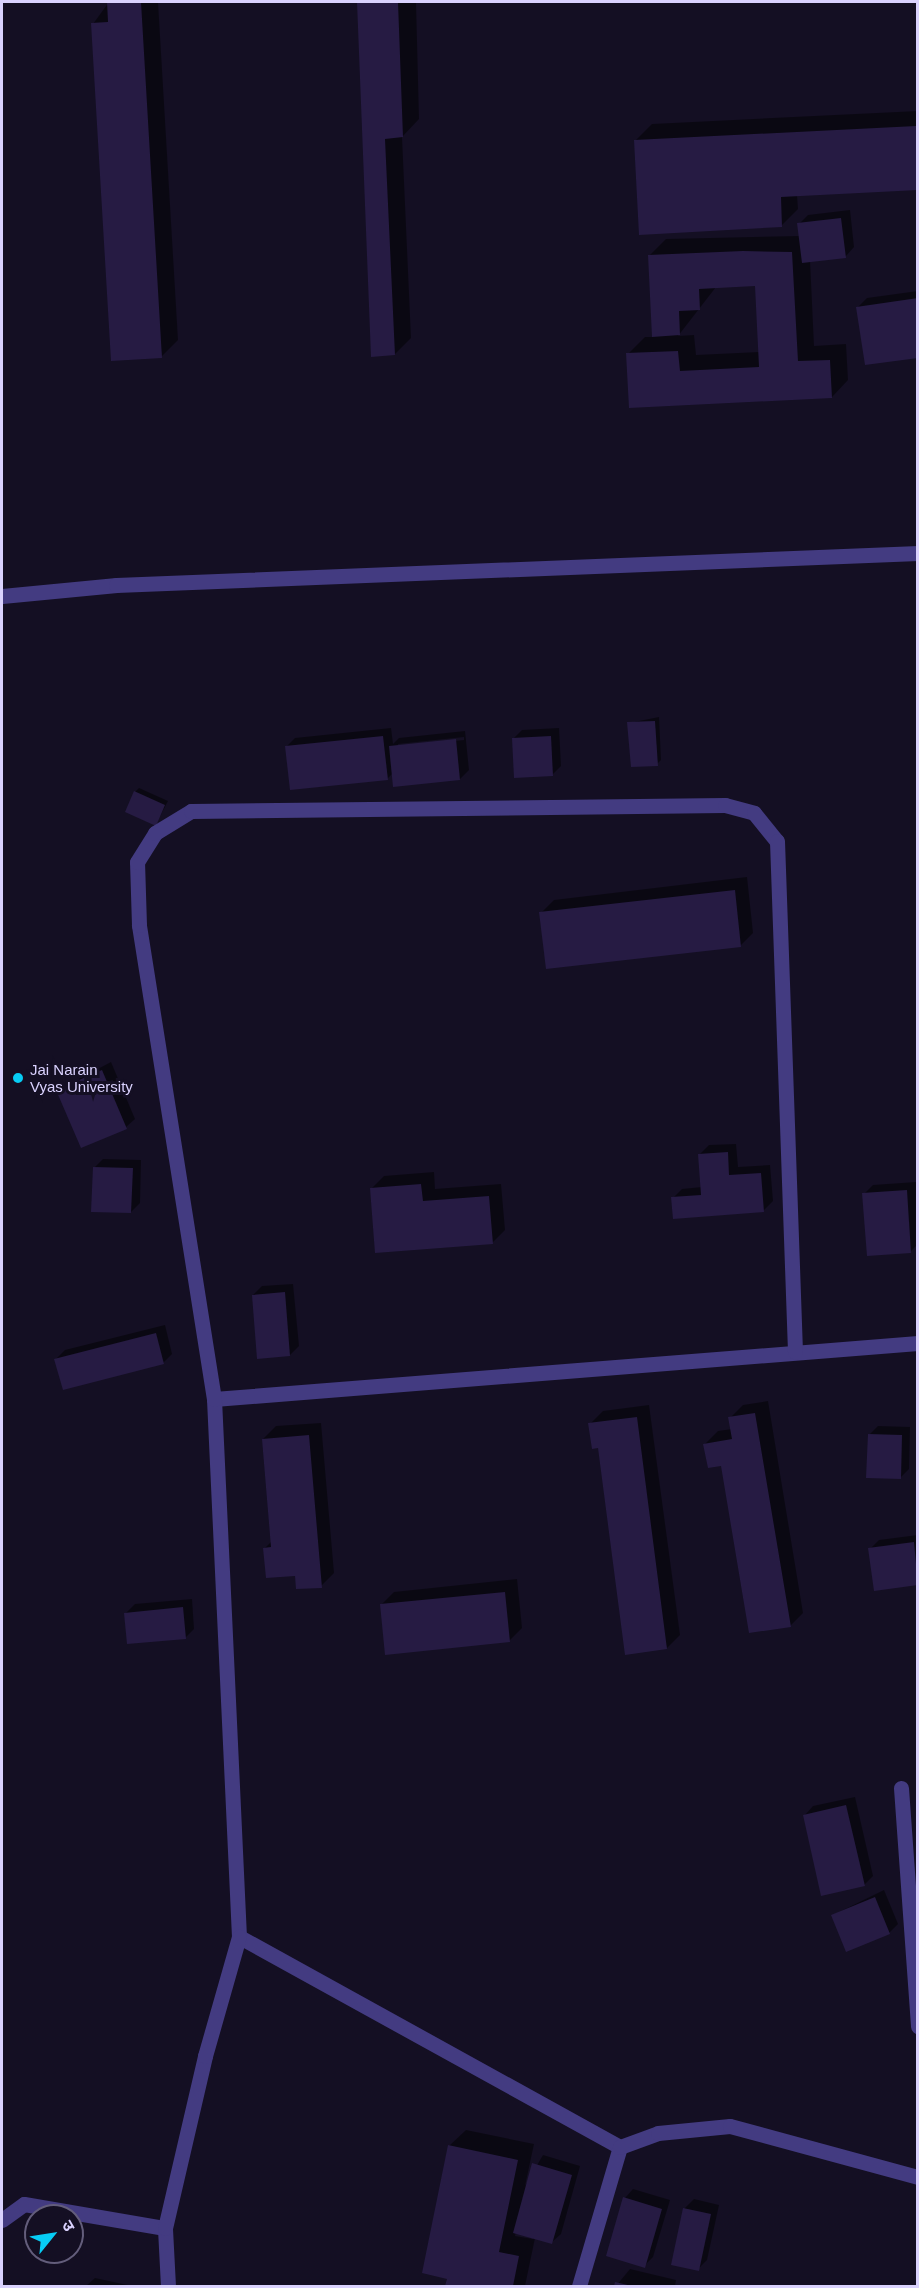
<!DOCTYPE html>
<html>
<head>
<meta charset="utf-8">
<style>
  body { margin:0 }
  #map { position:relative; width:919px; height:2288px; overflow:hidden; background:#140f23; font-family:Helvetica,"Noto Sans Devanagari",sans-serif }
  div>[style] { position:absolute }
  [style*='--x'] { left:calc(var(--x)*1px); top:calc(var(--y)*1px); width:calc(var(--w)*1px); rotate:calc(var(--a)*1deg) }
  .shadow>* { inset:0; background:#0007 }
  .building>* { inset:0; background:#261b43 }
  .service>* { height:15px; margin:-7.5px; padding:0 7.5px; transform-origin:7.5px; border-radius:7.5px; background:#433b81 }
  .minor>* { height:15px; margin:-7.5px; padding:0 7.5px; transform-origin:7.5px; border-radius:7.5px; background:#433b81 }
  .dots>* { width:16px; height:16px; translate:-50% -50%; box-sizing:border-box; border:3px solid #140f23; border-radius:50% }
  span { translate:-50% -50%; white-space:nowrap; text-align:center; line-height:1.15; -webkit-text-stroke:6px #140f23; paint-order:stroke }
  .poi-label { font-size:15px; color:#dad2fe }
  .left { translate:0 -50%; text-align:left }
  .frame { position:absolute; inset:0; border:3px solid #dad2fe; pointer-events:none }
  .north { position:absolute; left:24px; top:2204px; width:60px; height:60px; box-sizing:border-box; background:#140f23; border:2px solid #635d7b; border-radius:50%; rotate:60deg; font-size:16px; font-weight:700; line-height:24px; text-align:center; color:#dad2fe }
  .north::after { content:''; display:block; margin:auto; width:21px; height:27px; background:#07ccf4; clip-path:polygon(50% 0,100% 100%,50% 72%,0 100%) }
</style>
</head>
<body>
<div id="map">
  <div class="shadow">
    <i style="clip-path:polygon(109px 2px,158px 2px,178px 340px,162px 356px,93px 24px)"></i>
    <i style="clip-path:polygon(359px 2px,416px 2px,419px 119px,402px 137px,411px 338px,395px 354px,372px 355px)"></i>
    <i style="clip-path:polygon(918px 111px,918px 189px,797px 195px,798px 209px,781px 226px,635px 141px,652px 124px)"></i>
    <i style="clip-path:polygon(evenodd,850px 210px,854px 247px,846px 256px,810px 260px,814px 346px,846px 344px,848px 380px,832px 397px,631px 406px,628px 354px,645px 337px,653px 337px,649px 256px,666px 239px,800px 236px,799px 224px,808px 215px,850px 210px,756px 285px,759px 352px,696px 355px,694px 335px,678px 336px,716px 287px,756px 285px)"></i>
    <i style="clip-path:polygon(918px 291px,918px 356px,858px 307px,867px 298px)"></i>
    <i style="clip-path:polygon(659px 717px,661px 760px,657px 764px,629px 723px)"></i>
    <i style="clip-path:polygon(evenodd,391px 728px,393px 744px,399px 738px,465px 731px,469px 770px,460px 779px,393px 773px,387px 779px,286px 747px,295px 738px,391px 728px,464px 737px,464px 740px,398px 747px,398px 744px,464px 737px)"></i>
    <i style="clip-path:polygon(559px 728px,561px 766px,552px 775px,513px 739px,522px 730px)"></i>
    <i style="clip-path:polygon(139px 788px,168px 801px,156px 824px,135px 792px)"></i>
    <i style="clip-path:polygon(747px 877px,753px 933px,740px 946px,541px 913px,554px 900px)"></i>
    <i style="clip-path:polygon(111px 1062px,135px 1119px,126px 1127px,58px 1090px)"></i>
    <i style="clip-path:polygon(736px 1144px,738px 1167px,770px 1165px,773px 1201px,764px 1210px,673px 1198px,682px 1189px,702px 1187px,700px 1154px,709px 1145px)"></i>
    <i style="clip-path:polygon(103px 1159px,141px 1160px,140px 1203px,131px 1212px,94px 1168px)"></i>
    <i style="clip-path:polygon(434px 1172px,435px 1189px,501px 1184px,505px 1230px,492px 1243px,371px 1189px,384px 1176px)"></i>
    <i style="clip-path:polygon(916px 1182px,918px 1244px,911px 1251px,864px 1194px,873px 1185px)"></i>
    <i style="clip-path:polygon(293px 1284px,299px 1346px,290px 1355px,253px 1295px,262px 1286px)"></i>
    <i style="clip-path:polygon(165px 1325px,172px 1354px,163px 1363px,56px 1359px,65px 1350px)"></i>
    <i style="clip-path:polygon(768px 1401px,803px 1613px,790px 1626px,722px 1464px,705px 1444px,718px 1431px,732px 1429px,730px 1418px,743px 1405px)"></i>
    <i style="clip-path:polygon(649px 1405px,680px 1635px,667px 1648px,590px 1424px,603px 1411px)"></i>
    <i style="clip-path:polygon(321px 1423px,334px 1573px,321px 1586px,265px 1548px,272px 1541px,263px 1439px,276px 1426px)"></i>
    <i style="clip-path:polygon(878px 1426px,910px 1427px,909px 1469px,900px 1478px,869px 1435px)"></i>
    <i style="clip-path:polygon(918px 1535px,918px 1584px,870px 1549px,879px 1540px)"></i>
    <i style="clip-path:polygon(517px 1579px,522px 1628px,509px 1641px,381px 1605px,394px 1592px)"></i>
    <i style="clip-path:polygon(192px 1599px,194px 1629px,186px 1637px,126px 1613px,135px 1604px)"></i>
    <i style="clip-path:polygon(855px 1797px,873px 1876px,864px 1885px,805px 1815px,813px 1806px)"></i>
    <i style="clip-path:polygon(884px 1890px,898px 1924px,889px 1933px,833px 1915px)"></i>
    <i style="clip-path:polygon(evenodd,466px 2130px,534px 2144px,525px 2186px,543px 2155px,580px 2166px,561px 2234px,552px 2242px,535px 2238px,525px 2286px,447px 2286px,449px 2146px,466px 2130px,516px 2232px,534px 2237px,533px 2239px,515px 2236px,516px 2232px)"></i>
    <i style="clip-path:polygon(633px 2189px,670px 2200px,653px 2257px,644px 2266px,625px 2198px)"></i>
    <i style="clip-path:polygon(694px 2199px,719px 2205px,707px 2260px,698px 2269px,673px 2264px,685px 2208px)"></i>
    <i style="clip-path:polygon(630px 2269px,676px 2280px,675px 2286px,616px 2286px)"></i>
    <i style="clip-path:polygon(95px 2278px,132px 2286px,86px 2286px)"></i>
  </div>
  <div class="building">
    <i style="clip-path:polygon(107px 2px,141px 2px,162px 358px,111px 361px,91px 23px,108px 22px)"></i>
    <i style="clip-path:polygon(357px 2px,398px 2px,403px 137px,385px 139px,395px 355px,371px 357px)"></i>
    <i style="clip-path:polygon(916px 126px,918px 190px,781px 197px,782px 227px,639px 235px,634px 140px)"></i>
    <i style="clip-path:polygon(841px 218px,846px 258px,802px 263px,797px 223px)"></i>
    <i style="clip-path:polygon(743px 251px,792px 252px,798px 361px,830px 360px,832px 398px,629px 408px,626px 353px,678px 351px,680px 371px,759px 367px,755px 286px,699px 289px,700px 310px,679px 311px,680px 335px,652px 337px,648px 255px)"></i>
    <i style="clip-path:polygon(918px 298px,918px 358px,865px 365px,856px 307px)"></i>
    <i style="clip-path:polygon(655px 721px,658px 766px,631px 767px,627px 722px)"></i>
    <i style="clip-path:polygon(383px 736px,388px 780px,290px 790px,285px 746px)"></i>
    <i style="clip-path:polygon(551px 736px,553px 776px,514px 778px,512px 738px)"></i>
    <i style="clip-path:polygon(456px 739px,460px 780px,393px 787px,389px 746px)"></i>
    <i style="clip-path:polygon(134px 791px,165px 805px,156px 826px,125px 812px)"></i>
    <i style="clip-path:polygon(735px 890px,741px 947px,546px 969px,539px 912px)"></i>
    <i style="clip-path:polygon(102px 1070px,127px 1129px,81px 1148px,56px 1090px)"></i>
    <i style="clip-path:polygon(728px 1152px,729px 1175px,761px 1173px,764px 1212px,673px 1219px,671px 1197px,701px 1195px,698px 1154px)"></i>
    <i style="clip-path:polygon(93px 1167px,133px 1168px,131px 1213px,91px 1212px)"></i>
    <i style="clip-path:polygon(421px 1184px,423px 1201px,489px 1196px,493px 1244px,375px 1253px,370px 1188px)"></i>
    <i style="clip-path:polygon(907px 1190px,911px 1253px,867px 1256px,862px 1193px)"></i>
    <i style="clip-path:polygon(285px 1292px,290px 1356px,257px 1359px,252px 1295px)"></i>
    <i style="clip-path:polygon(156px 1333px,164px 1364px,63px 1390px,54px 1359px)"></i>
    <i style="clip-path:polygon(755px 1413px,791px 1627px,749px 1633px,721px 1466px,708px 1468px,703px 1444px,732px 1439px,728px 1417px)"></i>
    <i style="clip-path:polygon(637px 1417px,667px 1649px,625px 1655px,598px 1448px,592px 1449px,588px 1423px)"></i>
    <i style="clip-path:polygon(868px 1434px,902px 1435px,901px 1479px,866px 1478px)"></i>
    <i style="clip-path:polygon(309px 1435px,322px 1588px,296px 1589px,295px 1576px,266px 1578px,263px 1548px,271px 1547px,262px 1439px)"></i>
    <i style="clip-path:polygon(914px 1542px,918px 1585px,874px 1591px,868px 1548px)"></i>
    <i style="clip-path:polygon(505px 1592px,510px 1642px,385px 1655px,380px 1604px)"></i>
    <i style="clip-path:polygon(183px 1607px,186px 1639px,127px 1644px,124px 1613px)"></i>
    <i style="clip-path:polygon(846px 1805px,865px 1886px,821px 1896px,803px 1815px)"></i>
    <i style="clip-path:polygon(875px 1897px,890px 1934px,846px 1952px,831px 1915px)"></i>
    <i style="clip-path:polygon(448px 2145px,518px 2160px,499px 2252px,519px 2256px,513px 2286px,445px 2286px,447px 2279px,422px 2273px)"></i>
    <i style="clip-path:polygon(532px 2163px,572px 2175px,552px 2244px,513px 2233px)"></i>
    <i style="clip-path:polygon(623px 2197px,662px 2209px,645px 2268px,606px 2256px)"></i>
    <i style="clip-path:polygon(683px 2208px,711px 2214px,699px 2271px,671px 2265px)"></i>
    <i style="clip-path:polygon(615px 2282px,632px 2286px,614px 2286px)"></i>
  </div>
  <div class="service">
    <i style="--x:2;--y:596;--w:115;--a:-5.5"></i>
    <i style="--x:116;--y:585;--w:803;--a:-2.28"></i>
  </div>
  <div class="minor">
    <i style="--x:214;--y:1399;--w:706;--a:-4.55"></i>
    <i style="--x:901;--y:1788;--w:239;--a:85.9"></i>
    <i style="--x:620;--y:2147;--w:435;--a:-151.1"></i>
    <i style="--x:239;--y:1937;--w:539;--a:-92.66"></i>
    <i style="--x:214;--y:1399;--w:480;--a:-99"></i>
    <i style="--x:139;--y:925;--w:63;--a:-91.8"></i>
    <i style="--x:137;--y:862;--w:34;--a:-58"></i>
    <i style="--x:155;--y:833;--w:42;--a:-31.4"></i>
    <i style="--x:191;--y:811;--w:534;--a:-0.64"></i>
    <i style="--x:725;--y:805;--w:30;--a:15"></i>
    <i style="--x:754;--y:813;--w:36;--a:51"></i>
    <i style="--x:777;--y:841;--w:511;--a:87.98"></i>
    <i style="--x:2;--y:2220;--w:27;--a:-36"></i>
    <i style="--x:24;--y:2204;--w:143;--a:9.7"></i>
    <i style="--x:168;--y:2286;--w:58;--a:-93"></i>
    <i style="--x:165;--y:2228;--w:177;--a:-76.9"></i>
    <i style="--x:205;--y:2056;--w:124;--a:-74.1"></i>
    <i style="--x:579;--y:2286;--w:145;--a:-73.6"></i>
    <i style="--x:620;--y:2147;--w:40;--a:-20.2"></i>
    <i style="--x:658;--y:2133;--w:72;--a:-5.6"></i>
    <i style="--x:730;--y:2126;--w:195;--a:15.2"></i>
  </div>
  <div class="dots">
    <i style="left:18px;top:1078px;background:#07ccf4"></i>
  </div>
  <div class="poi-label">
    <span class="left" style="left:30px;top:1078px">Jai Narain<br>Vyas University</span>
  </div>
  <div class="frame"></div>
  <div class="north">उ</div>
</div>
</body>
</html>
